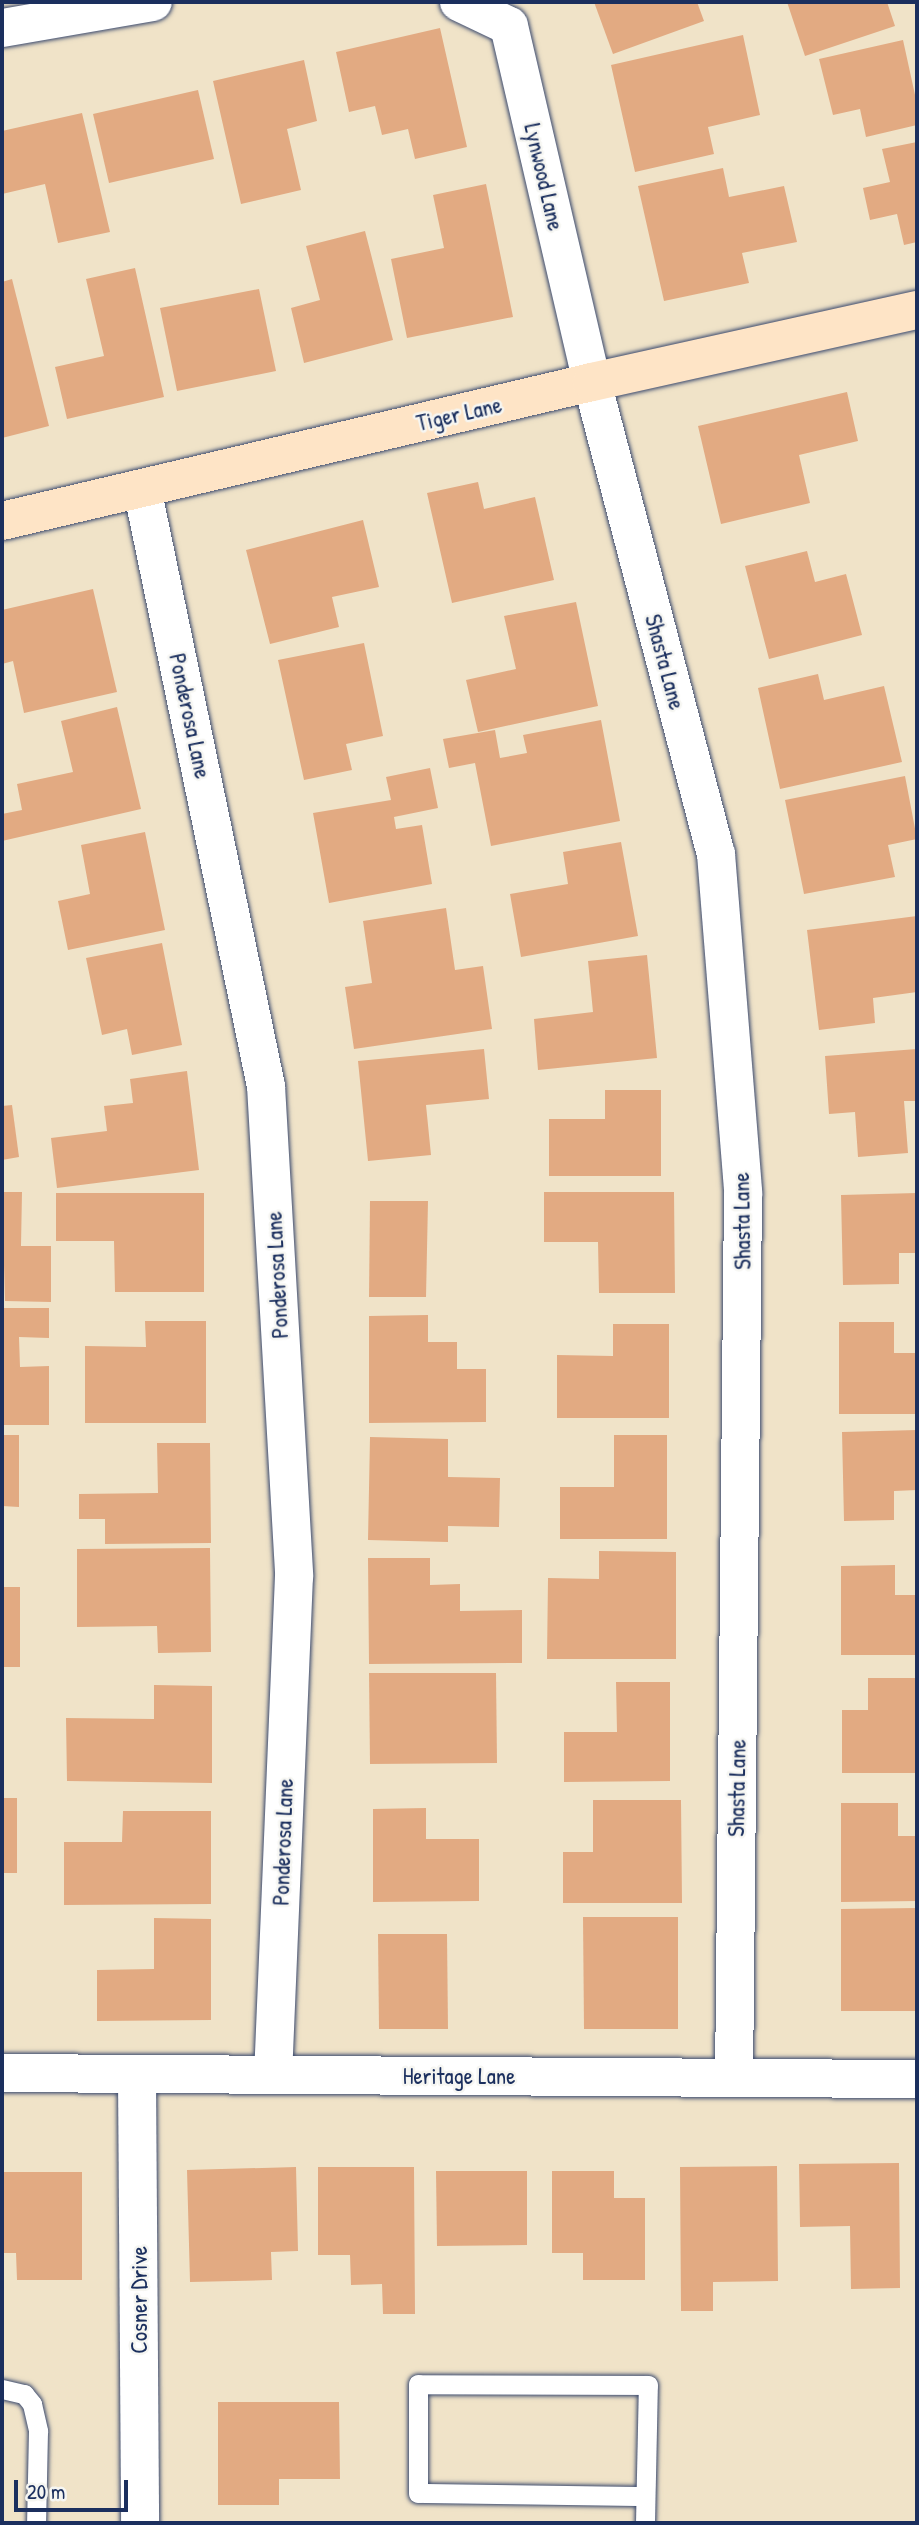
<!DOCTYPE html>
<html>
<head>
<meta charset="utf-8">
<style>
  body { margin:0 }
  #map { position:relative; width:919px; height:2525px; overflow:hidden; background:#f0e3c8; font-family:"Patrick Hand",sans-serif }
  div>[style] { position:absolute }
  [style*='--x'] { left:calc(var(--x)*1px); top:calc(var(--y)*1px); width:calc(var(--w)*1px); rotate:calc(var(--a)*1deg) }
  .building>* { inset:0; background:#e2aa82 }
  .roads { filter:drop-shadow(0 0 2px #3b4a6e) drop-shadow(0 0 2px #3b4a6e) }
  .lane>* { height:19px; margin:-9.5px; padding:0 9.5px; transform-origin:9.5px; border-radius:9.5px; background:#fff }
  .street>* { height:38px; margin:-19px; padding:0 19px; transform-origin:19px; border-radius:19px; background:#fff }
  .secondary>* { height:38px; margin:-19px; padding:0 19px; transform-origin:19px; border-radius:19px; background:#fee4c6 }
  span { translate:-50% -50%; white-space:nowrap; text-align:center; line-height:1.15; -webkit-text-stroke:5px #f6f6f2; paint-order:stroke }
  .street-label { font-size:23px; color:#1b2f5e }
  .frame { position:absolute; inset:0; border:4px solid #1b2f5e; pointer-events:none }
  .scale { position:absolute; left:14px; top:2480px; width:114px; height:32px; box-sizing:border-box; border:4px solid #1b2f5e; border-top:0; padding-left:9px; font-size:21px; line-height:24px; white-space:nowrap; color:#1b2f5e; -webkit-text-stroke:5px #f6f6f2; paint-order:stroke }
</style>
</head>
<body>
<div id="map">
  <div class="building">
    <i style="clip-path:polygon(594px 2px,697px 2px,704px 21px,613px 54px)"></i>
    <i style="clip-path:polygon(787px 2px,887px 2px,895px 26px,805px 56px)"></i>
    <i style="clip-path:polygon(440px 28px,467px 147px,415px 159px,408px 129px,382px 135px,375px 106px,349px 112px,336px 52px)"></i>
    <i style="clip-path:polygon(743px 35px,760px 115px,708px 127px,714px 154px,635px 172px,611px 65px)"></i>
    <i style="clip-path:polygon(903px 40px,917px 104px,917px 125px,866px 137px,860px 109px,833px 115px,819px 59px)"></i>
    <i style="clip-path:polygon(304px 60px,317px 121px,287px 129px,301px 190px,241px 204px,213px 81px)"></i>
    <i style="clip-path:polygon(198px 90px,214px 159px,109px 183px,93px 114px)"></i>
    <i style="clip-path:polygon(82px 113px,110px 232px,58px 243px,45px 184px,2px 194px,2px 131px)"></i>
    <i style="clip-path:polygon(917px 142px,917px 242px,904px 245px,897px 214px,870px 220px,863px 188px,890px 182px,882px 149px)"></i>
    <i style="clip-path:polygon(723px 168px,729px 197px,784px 186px,797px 242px,742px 253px,749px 283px,664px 301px,638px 186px)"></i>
    <i style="clip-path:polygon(486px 184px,513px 317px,407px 338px,391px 259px,444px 248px,433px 195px)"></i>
    <i style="clip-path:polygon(365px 231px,393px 340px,304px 363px,291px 308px,320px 300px,306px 246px)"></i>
    <i style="clip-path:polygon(135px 268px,164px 397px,67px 419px,55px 367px,104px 356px,86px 279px)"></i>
    <i style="clip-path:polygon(12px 279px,49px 426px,2px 438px,2px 282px)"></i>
    <i style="clip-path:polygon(259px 289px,276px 371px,177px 391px,160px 308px)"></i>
    <i style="clip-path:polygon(847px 392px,858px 441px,799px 455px,810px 503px,721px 524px,698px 426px)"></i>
    <i style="clip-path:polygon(478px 482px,484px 509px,535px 497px,554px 580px,452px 603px,427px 493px)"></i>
    <i style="clip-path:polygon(363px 520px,379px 587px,332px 597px,339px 627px,270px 644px,246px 550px)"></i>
    <i style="clip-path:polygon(807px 551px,815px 582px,846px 574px,862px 635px,769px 659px,745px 566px)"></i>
    <i style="clip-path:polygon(93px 589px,117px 692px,24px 713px,13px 661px,2px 664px,2px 610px)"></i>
    <i style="clip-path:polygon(576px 602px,598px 706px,478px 732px,466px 680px,516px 669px,504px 616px)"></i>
    <i style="clip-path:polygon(364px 643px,383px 736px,346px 744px,352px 770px,304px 780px,278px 660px)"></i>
    <i style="clip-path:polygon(818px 674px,824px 700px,884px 686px,902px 762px,780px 789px,758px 688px)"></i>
    <i style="clip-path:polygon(117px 707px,141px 809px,2px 841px,2px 814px,22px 810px,17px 784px,73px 772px,61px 721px)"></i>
    <i style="clip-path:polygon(601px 720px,620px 821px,491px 846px,475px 763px,449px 768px,443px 739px,495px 730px,500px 758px,527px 753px,523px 735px)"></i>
    <i style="clip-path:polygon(430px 768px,438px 808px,394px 817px,396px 829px,422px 825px,432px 884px,329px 903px,313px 813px,391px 800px,386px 777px)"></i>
    <i style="clip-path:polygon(905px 776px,917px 839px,888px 845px,895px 877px,804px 894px,785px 800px)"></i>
    <i style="clip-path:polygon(145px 832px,165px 930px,68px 950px,58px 901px,90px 894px,81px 845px)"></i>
    <i style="clip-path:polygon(621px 842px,638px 936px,521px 957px,510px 894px,568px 884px,563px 852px)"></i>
    <i style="clip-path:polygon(446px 908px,455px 970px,483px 966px,492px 1029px,354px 1049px,345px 987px,372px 983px,363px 921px)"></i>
    <i style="clip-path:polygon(917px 916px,917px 992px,873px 998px,875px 1023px,819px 1030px,807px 930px)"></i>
    <i style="clip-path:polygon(162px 943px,182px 1045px,132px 1055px,127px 1029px,102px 1035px,86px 958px)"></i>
    <i style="clip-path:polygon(647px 955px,657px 1058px,538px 1070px,534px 1019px,593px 1012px,588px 961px)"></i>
    <i style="clip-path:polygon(484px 1049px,489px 1099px,426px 1105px,431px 1155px,368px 1161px,358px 1061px)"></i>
    <i style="clip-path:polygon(917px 1049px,917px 1101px,904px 1101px,908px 1153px,858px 1157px,855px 1112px,829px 1114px,825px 1056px)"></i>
    <i style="clip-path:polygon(187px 1071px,199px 1170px,57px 1188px,51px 1138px,107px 1131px,104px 1106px,133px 1103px,130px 1079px)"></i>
    <i style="clip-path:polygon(605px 1090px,661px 1090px,661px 1176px,549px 1176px,549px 1119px,605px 1119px)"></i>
    <i style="clip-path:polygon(12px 1105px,19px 1157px,2px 1160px,2px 1106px)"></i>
    <i style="clip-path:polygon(2px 1192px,22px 1192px,21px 1246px,51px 1246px,51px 1302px,5px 1301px)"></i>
    <i style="clip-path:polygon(544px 1192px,674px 1192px,675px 1293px,599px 1293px,598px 1242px,544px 1242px)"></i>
    <i style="clip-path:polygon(56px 1193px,204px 1193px,204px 1292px,115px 1292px,114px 1241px,56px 1241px)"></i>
    <i style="clip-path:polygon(917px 1193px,917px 1253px,899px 1253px,899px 1284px,843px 1285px,841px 1195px)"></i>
    <i style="clip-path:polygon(370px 1201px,428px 1201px,426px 1297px,369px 1297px)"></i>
    <i style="clip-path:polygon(2px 1308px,49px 1308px,49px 1338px,19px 1337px,20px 1367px,49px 1366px,49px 1425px,2px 1425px)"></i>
    <i style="clip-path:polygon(428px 1315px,428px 1342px,457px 1342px,457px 1369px,486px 1369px,486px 1422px,369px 1423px,369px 1316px)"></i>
    <i style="clip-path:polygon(145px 1321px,206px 1321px,206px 1423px,85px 1423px,85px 1346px,146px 1347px)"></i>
    <i style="clip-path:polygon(839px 1322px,894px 1322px,894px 1353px,917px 1353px,917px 1414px,839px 1414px)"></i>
    <i style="clip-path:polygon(613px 1324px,669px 1324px,669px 1418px,557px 1418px,557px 1355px,613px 1356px)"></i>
    <i style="clip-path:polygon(917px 1430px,917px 1490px,894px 1491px,894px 1520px,844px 1521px,842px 1432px)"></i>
    <i style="clip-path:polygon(2px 1435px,19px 1435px,19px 1507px,2px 1506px)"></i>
    <i style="clip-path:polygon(614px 1435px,667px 1435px,667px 1539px,560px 1539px,560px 1487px,614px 1487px)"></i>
    <i style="clip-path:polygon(370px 1437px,448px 1439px,448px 1477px,500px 1478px,499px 1527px,448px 1526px,448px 1542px,368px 1540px)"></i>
    <i style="clip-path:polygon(157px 1443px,210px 1443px,211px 1543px,105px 1544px,105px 1519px,79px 1519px,79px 1494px,158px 1493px)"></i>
    <i style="clip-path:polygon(210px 1548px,211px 1652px,158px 1653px,157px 1626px,77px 1627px,77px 1549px)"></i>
    <i style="clip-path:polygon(599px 1551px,676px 1552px,676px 1659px,547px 1659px,548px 1578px,599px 1579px)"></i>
    <i style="clip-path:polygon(368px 1558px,430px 1558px,430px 1585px,460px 1584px,460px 1611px,522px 1610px,522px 1663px,369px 1664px)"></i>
    <i style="clip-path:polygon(895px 1565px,895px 1595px,917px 1595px,917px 1655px,841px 1655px,841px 1566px)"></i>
    <i style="clip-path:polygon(2px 1587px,20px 1587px,20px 1667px,2px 1667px)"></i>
    <i style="clip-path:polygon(369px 1673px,496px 1673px,497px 1763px,370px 1764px)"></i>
    <i style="clip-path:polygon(868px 1678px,917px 1678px,917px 1773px,842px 1773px,842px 1710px,868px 1710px)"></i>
    <i style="clip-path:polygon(616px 1682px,670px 1682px,670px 1781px,564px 1782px,564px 1732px,617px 1732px)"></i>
    <i style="clip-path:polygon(154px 1685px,212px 1686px,212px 1783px,67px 1781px,66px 1718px,154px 1719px)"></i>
    <i style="clip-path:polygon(2px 1798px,17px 1798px,17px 1873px,2px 1873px)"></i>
    <i style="clip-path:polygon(593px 1800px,681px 1800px,682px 1903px,563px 1903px,563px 1852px,593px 1852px)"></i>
    <i style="clip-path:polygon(841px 1803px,898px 1803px,898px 1836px,917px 1836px,917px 1901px,841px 1902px)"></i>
    <i style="clip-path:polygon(426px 1808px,426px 1839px,479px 1839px,479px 1901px,373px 1902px,373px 1809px)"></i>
    <i style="clip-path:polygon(123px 1811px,211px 1811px,211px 1904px,64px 1905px,64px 1842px,122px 1842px)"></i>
    <i style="clip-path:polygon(917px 1908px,917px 2011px,841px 2011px,841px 1909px)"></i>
    <i style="clip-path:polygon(583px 1917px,678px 1917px,678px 2029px,584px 2029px)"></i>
    <i style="clip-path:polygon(154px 1918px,211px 1919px,211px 2020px,97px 2021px,97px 1970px,154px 1969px)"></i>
    <i style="clip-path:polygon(378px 1934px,447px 1934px,448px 2029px,379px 2029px)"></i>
    <i style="clip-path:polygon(899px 2163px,900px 2288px,851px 2289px,850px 2226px,800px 2227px,799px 2164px)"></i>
    <i style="clip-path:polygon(777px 2166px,778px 2281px,713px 2282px,713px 2311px,681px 2311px,680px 2167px)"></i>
    <i style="clip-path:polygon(296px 2167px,298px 2251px,271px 2252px,272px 2280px,190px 2282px,187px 2170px)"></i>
    <i style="clip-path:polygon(318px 2167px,414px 2167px,415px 2314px,383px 2314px,382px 2284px,351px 2285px,350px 2255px,318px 2255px)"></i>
    <i style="clip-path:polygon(436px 2171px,527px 2171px,527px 2245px,437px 2246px)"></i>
    <i style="clip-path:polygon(552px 2171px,614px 2171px,614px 2198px,645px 2198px,645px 2280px,583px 2280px,583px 2253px,552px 2253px)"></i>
    <i style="clip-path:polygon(2px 2172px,82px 2172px,82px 2280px,17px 2280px,16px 2253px,2px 2253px)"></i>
    <i style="clip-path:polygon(218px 2402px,339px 2402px,340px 2479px,279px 2479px,279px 2505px,218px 2505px)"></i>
  </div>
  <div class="roads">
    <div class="lane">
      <i style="--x:2;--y:2389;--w:23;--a:13"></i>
      <i style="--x:24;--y:2394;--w:13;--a:51"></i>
      <i style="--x:32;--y:2404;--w:28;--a:77"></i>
      <i style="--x:38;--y:2431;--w:92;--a:91.2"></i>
      <i style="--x:645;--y:2523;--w:138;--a:-88.8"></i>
      <i style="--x:648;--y:2385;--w:230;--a:-179.8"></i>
      <i style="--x:418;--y:2384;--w:109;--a:90"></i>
      <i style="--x:418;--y:2493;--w:227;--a:0.8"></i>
    </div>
    <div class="street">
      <i style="--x:459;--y:2;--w:55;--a:25.6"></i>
      <i style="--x:509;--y:26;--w:366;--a:76.9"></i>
      <i style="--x:592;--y:382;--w:488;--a:75.3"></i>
      <i style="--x:716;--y:854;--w:340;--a:85.4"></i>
      <i style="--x:743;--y:1193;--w:884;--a:90.58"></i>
      <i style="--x:2;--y:28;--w:153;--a:-9.8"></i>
      <i style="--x:142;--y:488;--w:611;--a:78.29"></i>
      <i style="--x:266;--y:1086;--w:491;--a:86.7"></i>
      <i style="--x:294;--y:1576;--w:499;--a:92.4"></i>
      <i style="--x:2;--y:2073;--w:915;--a:0.38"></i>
      <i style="--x:137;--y:2076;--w:447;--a:89.6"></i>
    </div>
    <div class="secondary">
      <i style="--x:2;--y:521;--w:606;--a:-13.26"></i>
      <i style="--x:592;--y:382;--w:333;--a:-12.5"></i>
    </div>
  </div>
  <div class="street-label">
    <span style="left:544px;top:177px;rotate:77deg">Lynwood Lane</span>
    <span style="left:459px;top:414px;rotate:-13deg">Tiger Lane</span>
    <span style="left:665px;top:662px;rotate:75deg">Shasta Lane</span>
    <span style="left:190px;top:716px;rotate:78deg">Ponderosa Lane</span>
    <span style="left:742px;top:1221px;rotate:-91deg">Shasta Lane</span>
    <span style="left:277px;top:1275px;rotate:-93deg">Ponderosa Lane</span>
    <span style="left:737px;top:1788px;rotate:-89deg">Shasta Lane</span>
    <span style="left:283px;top:1842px;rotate:-88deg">Ponderosa Lane</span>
    <span style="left:459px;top:2076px">Heritage Lane</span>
    <span style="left:139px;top:2300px;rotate:-90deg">Cosner Drive</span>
  </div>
  <div class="frame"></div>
  <div class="scale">20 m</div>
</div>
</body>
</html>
